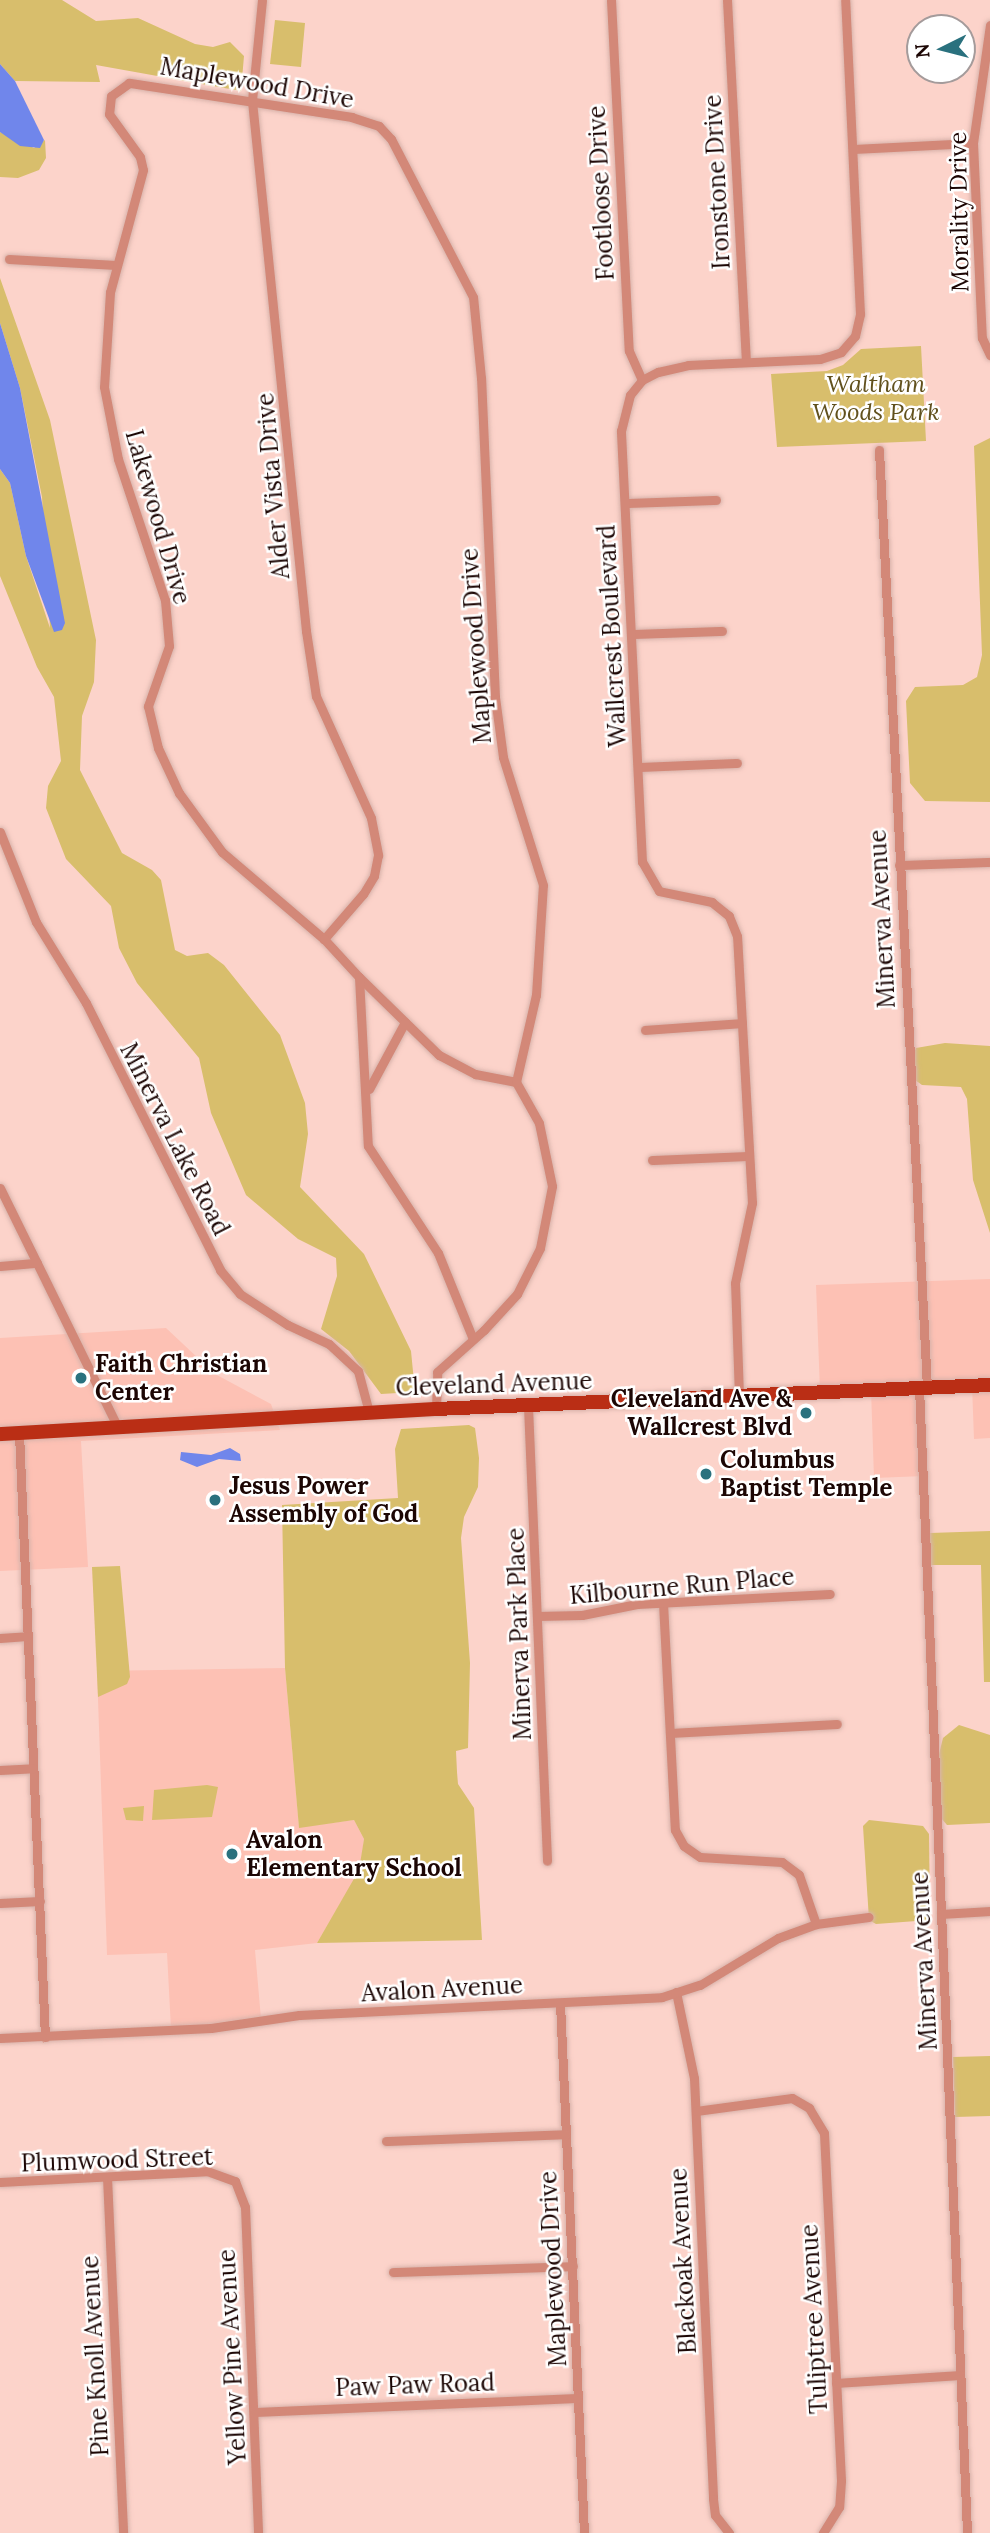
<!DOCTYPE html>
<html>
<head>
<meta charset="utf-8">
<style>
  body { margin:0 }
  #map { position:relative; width:990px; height:2533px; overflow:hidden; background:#fcd3ca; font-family:Lora,serif }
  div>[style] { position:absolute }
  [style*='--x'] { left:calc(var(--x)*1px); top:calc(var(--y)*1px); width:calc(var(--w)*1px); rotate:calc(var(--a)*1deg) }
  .built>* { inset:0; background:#fdc1b4 }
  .green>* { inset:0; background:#d8be6c }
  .water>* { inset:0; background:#7086eb }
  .roads { filter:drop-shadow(0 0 2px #d8b2aa) drop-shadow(0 0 2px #d8b2aa) }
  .street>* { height:9px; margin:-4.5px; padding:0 4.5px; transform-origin:4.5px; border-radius:4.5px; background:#d38878 }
  .primary>* { height:14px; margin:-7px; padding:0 7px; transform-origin:7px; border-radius:7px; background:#ba2e15 }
  .dots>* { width:19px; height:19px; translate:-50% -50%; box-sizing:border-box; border:4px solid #fff; border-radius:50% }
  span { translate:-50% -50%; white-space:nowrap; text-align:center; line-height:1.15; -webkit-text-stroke:5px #fff; paint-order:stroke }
  .street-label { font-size:24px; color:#1c0604 }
  .park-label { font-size:24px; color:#61511d; font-style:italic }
  .poi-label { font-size:24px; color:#1c0604; font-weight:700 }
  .left { translate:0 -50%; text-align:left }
  .right { translate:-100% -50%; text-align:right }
  .north { position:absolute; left:906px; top:14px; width:70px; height:70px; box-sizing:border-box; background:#fff; border:2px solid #a49b9b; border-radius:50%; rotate:264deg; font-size:19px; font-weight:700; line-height:28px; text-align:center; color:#1c0604 }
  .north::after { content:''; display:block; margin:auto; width:24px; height:32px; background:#2a717e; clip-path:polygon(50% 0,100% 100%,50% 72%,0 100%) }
</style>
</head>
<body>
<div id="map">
  <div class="built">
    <i style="clip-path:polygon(990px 1279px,990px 1438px,974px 1439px,972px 1385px,921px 1387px,924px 1476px,874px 1478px,871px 1390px,820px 1391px,816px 1285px)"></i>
    <i style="clip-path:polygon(166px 1328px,215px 1374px,271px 1404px,280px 1430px,81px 1441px,88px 1567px,0 1571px,0 1338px)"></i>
    <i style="clip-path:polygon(285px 1668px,299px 1827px,354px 1820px,364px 1839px,360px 1870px,317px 1943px,255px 1950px,261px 2019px,171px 2029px,167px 1953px,107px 1955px,97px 1671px)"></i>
  </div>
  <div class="green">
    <i style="clip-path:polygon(0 0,62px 0,96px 21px,138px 18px,195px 44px,213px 47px,230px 42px,244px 56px,241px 91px,96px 65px,100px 82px,15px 81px,0 64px)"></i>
    <i style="clip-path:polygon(275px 20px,305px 23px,301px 67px,270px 64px)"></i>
    <i style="clip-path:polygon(0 132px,34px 148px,45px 140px,46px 158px,39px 170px,18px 178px,0 177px)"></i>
    <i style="clip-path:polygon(0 278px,50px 420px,96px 640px,94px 682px,82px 716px,80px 770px,122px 853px,152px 870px,161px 880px,175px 950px,187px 956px,208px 953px,224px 965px,280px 1035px,305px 1103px,308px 1134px,300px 1187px,364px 1254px,411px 1351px,415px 1392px,381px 1394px,349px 1351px,321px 1329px,337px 1276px,336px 1258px,298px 1239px,246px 1195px,211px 1113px,199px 1058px,137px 983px,119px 948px,111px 906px,66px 859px,46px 808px,48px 786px,61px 761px,54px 697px,37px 667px,0 576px,0 469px,10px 483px,26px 556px,50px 628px,42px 497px,20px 388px,0 323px)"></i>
    <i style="clip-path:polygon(921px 346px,926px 441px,777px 447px,771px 374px,827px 371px,843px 365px,861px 349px)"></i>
    <i style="clip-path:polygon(990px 438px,990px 802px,925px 801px,910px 783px,906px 701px,915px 687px,963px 685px,977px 677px,982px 655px,974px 446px)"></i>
    <i style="clip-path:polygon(945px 1043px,990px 1046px,990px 1233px,973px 1180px,967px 1099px,961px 1087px,922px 1085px,915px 1080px,911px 1060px,916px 1048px)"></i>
    <i style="clip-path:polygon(469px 1425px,475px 1428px,479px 1458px,478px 1487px,464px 1517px,461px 1538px,470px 1663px,468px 1748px,456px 1751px,457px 1772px,458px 1784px,474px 1808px,482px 1940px,317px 1943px,359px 1870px,364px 1839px,354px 1820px,299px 1828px,285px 1668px,282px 1505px,398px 1498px,395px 1449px,401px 1429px)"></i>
    <i style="clip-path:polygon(990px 1531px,990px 1682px,984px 1682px,981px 1565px,930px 1565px,930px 1533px)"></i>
    <i style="clip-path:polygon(120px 1566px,130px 1677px,127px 1684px,98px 1697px,92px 1567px)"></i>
    <i style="clip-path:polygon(959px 1725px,990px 1735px,990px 1823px,947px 1825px,941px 1818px,938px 1758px,943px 1738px)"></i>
    <i style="clip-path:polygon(207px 1785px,218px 1787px,212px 1817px,152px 1820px,154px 1790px)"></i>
    <i style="clip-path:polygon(144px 1806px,143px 1821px,126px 1820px,123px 1808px)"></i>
    <i style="clip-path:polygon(869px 1820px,923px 1826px,929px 1834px,930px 1920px,876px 1924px,869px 1920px,863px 1826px)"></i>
    <i style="clip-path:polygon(990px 2056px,990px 2116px,955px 2117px,953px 2057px)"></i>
  </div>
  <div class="water">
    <i style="clip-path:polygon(0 64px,15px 81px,44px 140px,40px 148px,20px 146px,0 132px)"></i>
    <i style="clip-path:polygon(0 323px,20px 388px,65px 623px,62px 630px,54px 632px,26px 556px,10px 483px,0 469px)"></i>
    <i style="clip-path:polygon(230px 1448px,240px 1454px,241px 1461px,219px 1459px,197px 1467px,180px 1460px,181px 1452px,211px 1455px)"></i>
  </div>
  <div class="roads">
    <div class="street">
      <i style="--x:262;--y:0;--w:101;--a:95.7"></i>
      <i style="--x:252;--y:101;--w:533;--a:84.18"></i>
      <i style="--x:306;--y:631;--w:66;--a:81.3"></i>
      <i style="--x:316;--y:696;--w:134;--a:65.7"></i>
      <i style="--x:371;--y:818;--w:38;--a:79"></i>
      <i style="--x:378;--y:855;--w:21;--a:101"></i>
      <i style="--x:374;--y:876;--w:21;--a:121"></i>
      <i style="--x:363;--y:894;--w:60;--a:130.9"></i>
      <i style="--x:611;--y:0;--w:351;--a:87.1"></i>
      <i style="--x:629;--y:351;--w:32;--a:66"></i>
      <i style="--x:727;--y:0;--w:361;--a:87"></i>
      <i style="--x:990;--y:25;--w:119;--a:98.2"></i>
      <i style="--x:973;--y:143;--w:195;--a:87.4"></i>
      <i style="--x:982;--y:338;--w:19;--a:65"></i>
      <i style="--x:853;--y:149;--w:120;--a:-2.9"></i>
      <i style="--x:9;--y:259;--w:107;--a:3.2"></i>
      <i style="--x:879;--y:450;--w:938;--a:87.07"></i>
      <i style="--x:625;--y:503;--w:91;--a:-1.9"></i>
      <i style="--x:631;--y:634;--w:91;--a:-1.9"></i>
      <i style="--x:638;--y:767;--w:99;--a:-2.3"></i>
      <i style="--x:0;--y:832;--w:97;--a:68.2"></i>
      <i style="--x:36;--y:922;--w:95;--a:58.3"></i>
      <i style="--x:86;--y:1003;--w:299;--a:63.3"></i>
      <i style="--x:220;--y:1270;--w:31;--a:50"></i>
      <i style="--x:240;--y:1294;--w:57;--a:32.9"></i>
      <i style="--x:288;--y:1325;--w:45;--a:24.9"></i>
      <i style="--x:329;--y:1344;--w:40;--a:43"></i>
      <i style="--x:358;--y:1371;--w:42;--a:75"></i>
      <i style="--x:899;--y:865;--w:91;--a:-1.9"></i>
      <i style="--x:359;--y:977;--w:112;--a:44.3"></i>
      <i style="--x:439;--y:1055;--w:41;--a:27.8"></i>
      <i style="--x:475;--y:1074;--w:42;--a:11"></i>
      <i style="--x:645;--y:1030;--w:97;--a:-4.1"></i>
      <i style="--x:369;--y:1089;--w:76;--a:-61.8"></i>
      <i style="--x:652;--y:1160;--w:97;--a:-2.4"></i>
      <i style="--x:0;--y:1188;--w:267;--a:63.8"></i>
      <i style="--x:0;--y:1266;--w:37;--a:-5"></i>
      <i style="--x:919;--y:1387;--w:1147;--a:87.6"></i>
      <i style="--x:739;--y:1396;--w:113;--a:-92"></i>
      <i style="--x:735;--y:1283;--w:82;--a:-78"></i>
      <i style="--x:752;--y:1203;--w:267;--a:-93.2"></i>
      <i style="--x:737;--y:936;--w:22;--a:-112"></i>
      <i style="--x:729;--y:916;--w:22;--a:-141"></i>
      <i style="--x:712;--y:902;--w:54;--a:-168.3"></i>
      <i style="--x:659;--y:891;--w:34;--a:-120"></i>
      <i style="--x:642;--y:862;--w:432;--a:-92.8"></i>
      <i style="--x:621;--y:431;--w:37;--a:-76"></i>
      <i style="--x:630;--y:395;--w:19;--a:-51"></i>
      <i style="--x:642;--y:380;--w:18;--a:-27"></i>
      <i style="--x:658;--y:372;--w:31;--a:-13"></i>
      <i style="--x:688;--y:365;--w:132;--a:-2.6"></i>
      <i style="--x:820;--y:359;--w:22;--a:-18"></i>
      <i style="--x:841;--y:352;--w:21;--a:-49"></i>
      <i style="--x:855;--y:336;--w:23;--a:-77"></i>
      <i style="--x:860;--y:314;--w:314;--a:-92.7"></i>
      <i style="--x:528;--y:1406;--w:455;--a:87.6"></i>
      <i style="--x:436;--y:1409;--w:37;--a:-88"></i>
      <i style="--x:437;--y:1372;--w:63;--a:-41.8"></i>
      <i style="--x:484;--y:1330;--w:49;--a:-47.5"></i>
      <i style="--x:517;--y:1294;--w:51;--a:-63.4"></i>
      <i style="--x:540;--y:1248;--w:63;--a:-79"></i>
      <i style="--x:552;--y:1186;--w:64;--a:-101.7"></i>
      <i style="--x:539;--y:1123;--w:47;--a:-119.3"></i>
      <i style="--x:516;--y:1082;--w:89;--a:-77.1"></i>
      <i style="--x:536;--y:995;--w:110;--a:-86.4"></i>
      <i style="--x:543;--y:885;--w:134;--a:-107.4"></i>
      <i style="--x:503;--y:757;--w:61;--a:-97.6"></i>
      <i style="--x:495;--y:697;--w:319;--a:-92.5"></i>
      <i style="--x:481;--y:378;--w:81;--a:-95.6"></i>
      <i style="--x:473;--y:297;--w:178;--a:-117.4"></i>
      <i style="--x:391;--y:139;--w:18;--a:-133"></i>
      <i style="--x:379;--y:126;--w:28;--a:-162"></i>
      <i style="--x:352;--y:117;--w:226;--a:-171.3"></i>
      <i style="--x:129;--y:83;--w:22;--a:144"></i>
      <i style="--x:111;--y:96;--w:18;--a:96"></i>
      <i style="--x:109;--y:114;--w:53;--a:54.2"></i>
      <i style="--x:140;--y:157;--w:13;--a:77"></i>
      <i style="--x:143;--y:170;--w:126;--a:105.1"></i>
      <i style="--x:110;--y:292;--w:95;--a:93.6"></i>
      <i style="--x:104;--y:387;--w:73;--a:79"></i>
      <i style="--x:118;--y:459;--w:149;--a:71.6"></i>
      <i style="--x:165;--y:600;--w:46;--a:85"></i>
      <i style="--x:169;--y:646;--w:64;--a:109.3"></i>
      <i style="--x:148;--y:706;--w:43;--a:76.6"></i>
      <i style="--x:158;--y:748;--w:50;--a:65"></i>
      <i style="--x:179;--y:793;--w:73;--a:53.9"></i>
      <i style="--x:222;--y:852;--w:134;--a:40.5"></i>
      <i style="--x:324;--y:939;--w:52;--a:47.4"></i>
      <i style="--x:359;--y:977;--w:169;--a:87"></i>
      <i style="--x:368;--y:1146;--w:128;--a:56.8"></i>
      <i style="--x:438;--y:1253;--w:93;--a:67.9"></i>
      <i style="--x:19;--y:1433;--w:605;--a:87.54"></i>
      <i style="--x:663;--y:1603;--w:227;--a:87"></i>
      <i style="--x:675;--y:1830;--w:18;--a:61"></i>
      <i style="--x:684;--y:1846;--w:19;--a:35"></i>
      <i style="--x:700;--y:1857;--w:82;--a:3.5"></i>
      <i style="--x:782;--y:1862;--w:21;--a:37"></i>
      <i style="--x:799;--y:1875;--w:52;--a:70.9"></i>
      <i style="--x:537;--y:1616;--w:45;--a:-1.3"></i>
      <i style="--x:582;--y:1615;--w:56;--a:-11.3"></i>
      <i style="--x:637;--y:1604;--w:193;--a:-3"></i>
      <i style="--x:0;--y:1638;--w:27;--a:-4"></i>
      <i style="--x:670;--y:1733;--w:167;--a:-3.1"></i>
      <i style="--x:0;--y:1770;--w:33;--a:-3"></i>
      <i style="--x:0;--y:1903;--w:40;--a:-2.9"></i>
      <i style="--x:941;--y:1914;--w:49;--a:-3.5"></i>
      <i style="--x:676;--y:1992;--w:88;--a:78.2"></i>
      <i style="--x:694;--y:2078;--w:421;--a:87.4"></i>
      <i style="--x:713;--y:2499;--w:16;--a:83"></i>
      <i style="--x:715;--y:2515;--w:23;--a:52"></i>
      <i style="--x:560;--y:2003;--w:531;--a:87.41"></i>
      <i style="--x:0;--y:2038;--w:211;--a:-2.7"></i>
      <i style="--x:211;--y:2028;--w:89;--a:-8.4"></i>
      <i style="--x:299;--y:2015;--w:363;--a:-2.8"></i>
      <i style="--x:662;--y:1997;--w:40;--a:-18"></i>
      <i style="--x:700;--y:1985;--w:91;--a:-31.1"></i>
      <i style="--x:778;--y:1938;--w:40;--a:-20.2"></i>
      <i style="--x:816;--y:1924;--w:53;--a:-7.5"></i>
      <i style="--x:696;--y:2111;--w:97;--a:-7.7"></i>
      <i style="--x:792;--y:2098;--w:20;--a:30"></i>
      <i style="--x:809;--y:2108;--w:29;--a:59"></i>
      <i style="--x:824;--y:2133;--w:348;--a:87.2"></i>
      <i style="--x:841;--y:2481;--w:26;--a:94"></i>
      <i style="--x:839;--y:2507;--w:31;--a:122"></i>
      <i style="--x:386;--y:2141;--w:180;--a:-2.2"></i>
      <i style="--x:107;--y:2177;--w:356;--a:87.4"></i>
      <i style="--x:0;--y:2182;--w:207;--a:-3"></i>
      <i style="--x:207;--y:2171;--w:30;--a:20"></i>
      <i style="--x:235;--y:2181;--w:28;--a:69"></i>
      <i style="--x:245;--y:2207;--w:326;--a:87.7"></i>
      <i style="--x:393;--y:2272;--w:180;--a:-1.9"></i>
      <i style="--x:836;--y:2383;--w:124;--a:-3.7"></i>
      <i style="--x:254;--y:2412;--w:324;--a:-2.5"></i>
    </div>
    <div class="primary">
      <i style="--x:0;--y:1434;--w:437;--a:-3.3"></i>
      <i style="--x:436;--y:1409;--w:555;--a:-2.48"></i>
    </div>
  </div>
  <div class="dots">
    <i style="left:81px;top:1378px;background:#2a717e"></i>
    <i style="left:806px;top:1413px;background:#2a717e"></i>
    <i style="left:706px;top:1474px;background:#2a717e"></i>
    <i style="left:215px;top:1500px;background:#2a717e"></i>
    <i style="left:232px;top:1854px;background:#2a717e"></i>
  </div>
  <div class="street-label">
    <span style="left:257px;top:83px;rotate:10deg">Maplewood Drive</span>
    <span style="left:717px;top:182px;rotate:-93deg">Ironstone Drive</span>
    <span style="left:601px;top:193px;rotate:-93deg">Footloose Drive</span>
    <span style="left:959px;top:212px;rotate:-91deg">Morality Drive</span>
    <span style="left:273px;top:486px;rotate:-95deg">Alder Vista Drive</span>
    <span style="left:158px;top:517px;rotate:74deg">Lakewood Drive</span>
    <span style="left:612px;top:636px;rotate:-93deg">Wallcrest Boulevard</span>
    <span style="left:476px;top:646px;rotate:-94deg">Maplewood Drive</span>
    <span style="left:882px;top:919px;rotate:-93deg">Minerva Avenue</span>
    <span style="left:175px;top:1139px;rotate:63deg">Minerva Lake Road</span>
    <span style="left:494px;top:1384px;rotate:-2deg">Cleveland Avenue</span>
    <span style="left:682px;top:1586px;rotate:-5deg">Kilbourne Run Place</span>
    <span style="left:519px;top:1634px;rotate:-92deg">Minerva Park Place</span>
    <span style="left:924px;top:1961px;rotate:-93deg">Minerva Avenue</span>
    <span style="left:442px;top:1989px;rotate:-3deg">Avalon Avenue</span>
    <span style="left:117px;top:2160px;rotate:-2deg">Plumwood Street</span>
    <span style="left:683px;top:2261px;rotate:-93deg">Blackoak Avenue</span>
    <span style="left:553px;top:2269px;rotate:-93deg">Maplewood Drive</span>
    <span style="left:814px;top:2319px;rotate:-93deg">Tuliptree Avenue</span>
    <span style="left:95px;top:2356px;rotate:-93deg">Pine Knoll Avenue</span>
    <span style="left:232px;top:2357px;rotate:-93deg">Yellow Pine Avenue</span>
    <span style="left:415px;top:2385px;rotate:-2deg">Paw Paw Road</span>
  </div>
  <div class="park-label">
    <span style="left:876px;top:398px">Waltham<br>Woods Park</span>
  </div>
  <div class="poi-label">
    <span class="left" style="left:95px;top:1378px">Faith Christian<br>Center</span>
    <span class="right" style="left:792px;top:1413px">Cleveland Ave &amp;<br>Wallcrest Blvd</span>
    <span class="left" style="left:720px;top:1474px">Columbus<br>Baptist Temple</span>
    <span class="left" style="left:229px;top:1500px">Jesus Power<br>Assembly of God</span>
    <span class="left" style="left:246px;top:1854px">Avalon<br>Elementary School</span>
  </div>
  <div class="north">N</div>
</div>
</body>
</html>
